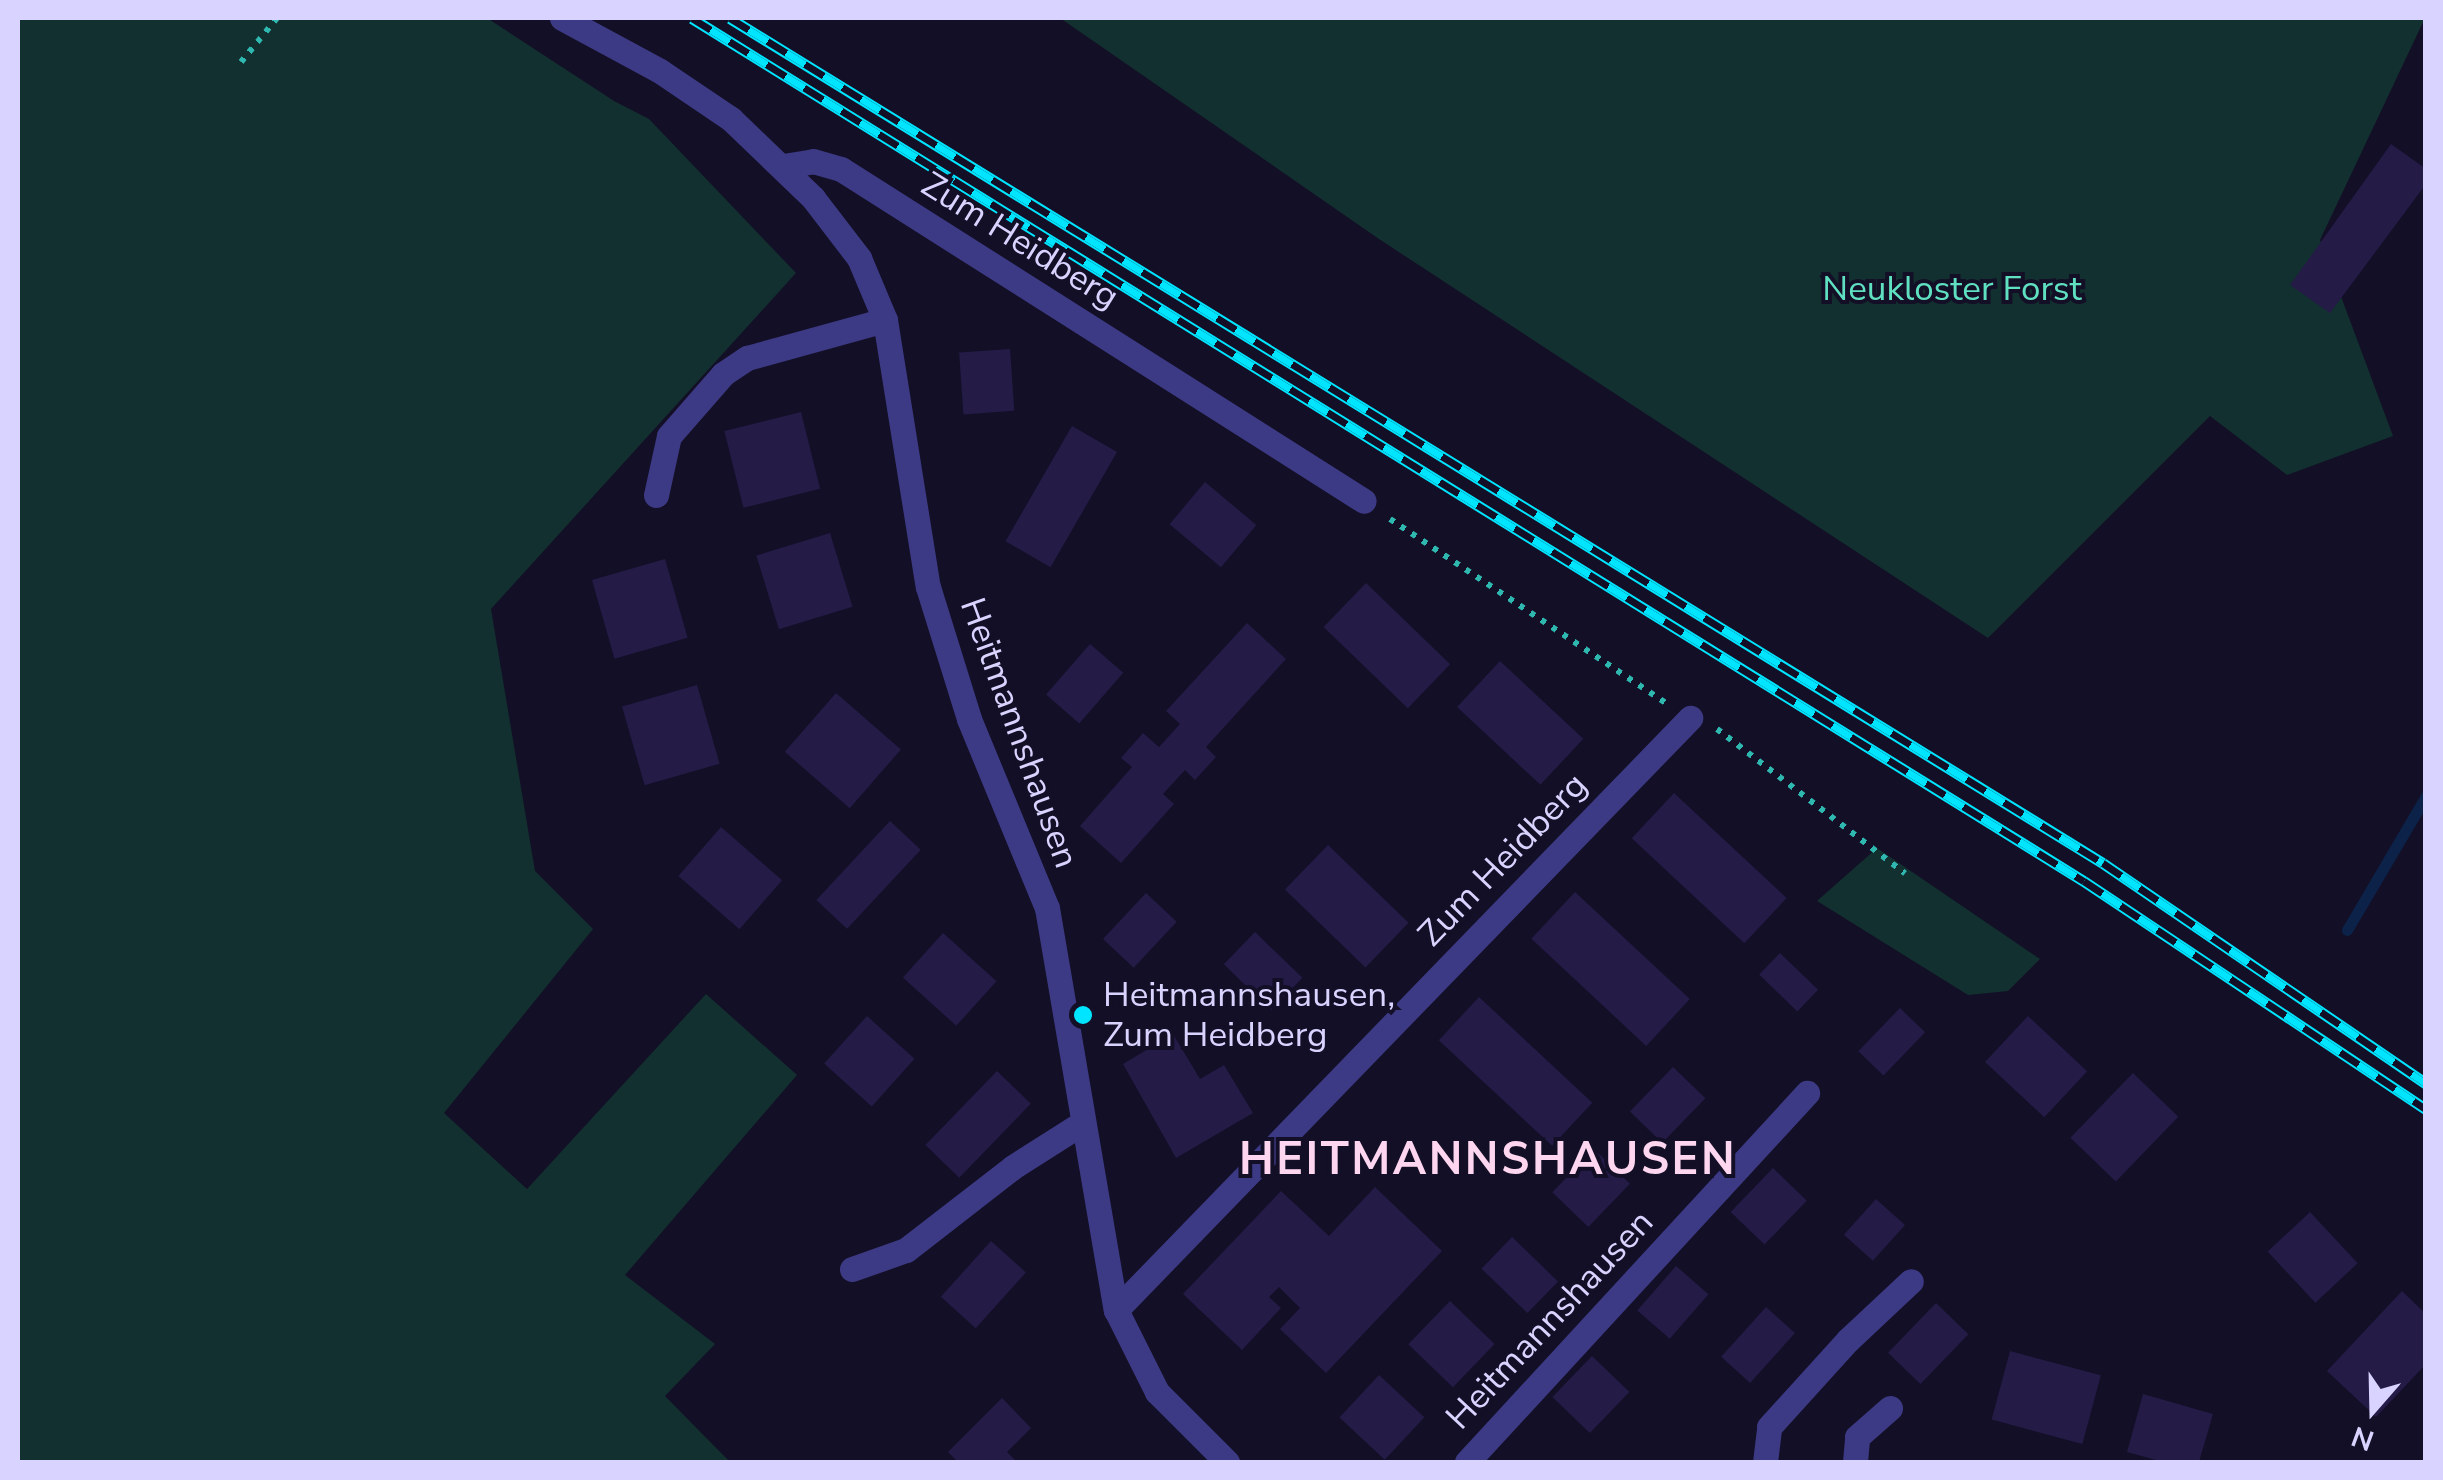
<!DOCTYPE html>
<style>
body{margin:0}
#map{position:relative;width:2443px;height:1480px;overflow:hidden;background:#130f26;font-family:"Nunito Sans",sans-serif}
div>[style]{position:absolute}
.green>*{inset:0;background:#12302f}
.stream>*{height:11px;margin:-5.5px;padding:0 5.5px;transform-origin:5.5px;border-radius:5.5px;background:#0c2248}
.building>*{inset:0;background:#241b47;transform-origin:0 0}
.path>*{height:6px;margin-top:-3px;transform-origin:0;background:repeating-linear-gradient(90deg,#2fb8b0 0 5px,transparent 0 13px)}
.minor>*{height:25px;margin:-12.5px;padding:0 12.5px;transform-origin:12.5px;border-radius:12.5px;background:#3d3a85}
.rail>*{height:11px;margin-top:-5.5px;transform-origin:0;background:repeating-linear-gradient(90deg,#130f26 0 22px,#00e5ff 0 44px);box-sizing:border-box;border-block:2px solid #00e5ff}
.dots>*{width:28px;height:28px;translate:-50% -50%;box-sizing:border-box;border:5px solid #130f26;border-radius:50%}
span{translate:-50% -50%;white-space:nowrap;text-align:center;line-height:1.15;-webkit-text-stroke:8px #130f26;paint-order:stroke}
.street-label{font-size:35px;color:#d9d4ff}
.park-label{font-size:35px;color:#5fe0c0}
.poi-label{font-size:35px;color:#d9d4ff}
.left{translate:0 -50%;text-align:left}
.district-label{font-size:45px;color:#ffd6f0;font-weight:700;letter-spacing:2.5px}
.frame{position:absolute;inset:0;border:20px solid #d9d4ff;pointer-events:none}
.north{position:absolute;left:2323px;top:1360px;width:100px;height:100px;-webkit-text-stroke:8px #130f26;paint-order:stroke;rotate:200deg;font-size:28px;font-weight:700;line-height:40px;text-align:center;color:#d9d4ff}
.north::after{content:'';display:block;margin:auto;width:35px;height:45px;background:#d9d4ff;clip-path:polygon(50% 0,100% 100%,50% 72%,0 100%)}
</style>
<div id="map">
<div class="green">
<div style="clip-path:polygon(18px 18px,487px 18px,614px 101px,649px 119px,796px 273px,491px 609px,535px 871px,593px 929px,444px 1113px,527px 1189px,706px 994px,797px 1075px,625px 1275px,715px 1344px,665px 1396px,730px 1462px,18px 1462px)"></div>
<div style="clip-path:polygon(1060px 18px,2425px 18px,2320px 240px,2393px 436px,2287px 475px,2210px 416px,1988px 638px,1379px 239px)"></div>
<div style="clip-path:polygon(1877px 848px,2040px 959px,2008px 991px,1968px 995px,1817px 901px)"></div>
</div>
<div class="stream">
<div style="left:2347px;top:930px;width:156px;rotate:-59.5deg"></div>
</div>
<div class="building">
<div style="clip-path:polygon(2391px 144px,2426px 169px,2426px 184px,2330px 313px,2290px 285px)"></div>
<div style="left:1010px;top:349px;width:62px;height:51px;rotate:86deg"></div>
<div style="left:801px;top:412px;width:79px;height:79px;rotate:76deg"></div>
<div style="left:1072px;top:426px;width:52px;height:133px;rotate:30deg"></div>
<div style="left:1205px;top:482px;width:67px;height:55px;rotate:40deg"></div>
<div style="left:830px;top:533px;width:77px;height:77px;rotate:73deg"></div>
<div style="left:665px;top:559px;width:82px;height:76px;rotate:74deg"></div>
<div style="left:1366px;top:583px;width:117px;height:61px;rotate:44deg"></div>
<div style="clip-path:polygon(1247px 623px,1286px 659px,1206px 747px,1216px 757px,1195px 780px,1185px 770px,1163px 794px,1174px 804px,1121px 863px,1080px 826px,1132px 767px,1121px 758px,1143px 733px,1159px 747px,1180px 724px,1166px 711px)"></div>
<div style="left:1090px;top:644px;width:44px;height:67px;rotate:41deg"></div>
<div style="left:1500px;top:661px;width:114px;height:63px;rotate:43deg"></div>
<div style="left:697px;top:685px;width:82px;height:78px;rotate:74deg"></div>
<div style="left:836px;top:693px;width:86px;height:78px;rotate:41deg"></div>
<div style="left:1674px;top:793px;width:154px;height:62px;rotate:43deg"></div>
<div style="left:890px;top:821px;width:42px;height:108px;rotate:43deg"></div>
<div style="left:721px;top:827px;width:81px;height:65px;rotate:41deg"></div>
<div style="left:1328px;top:845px;width:112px;height:62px;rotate:44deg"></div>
<div style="left:1575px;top:892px;width:157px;height:64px;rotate:43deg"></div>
<div style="left:1146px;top:893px;width:42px;height:63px;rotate:43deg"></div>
<div style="left:1255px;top:932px;width:66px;height:45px;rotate:44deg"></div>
<div style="left:943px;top:933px;width:72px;height:60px;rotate:42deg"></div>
<div style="left:1780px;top:953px;width:53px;height:30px;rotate:44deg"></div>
<div style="left:1479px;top:997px;width:155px;height:59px;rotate:43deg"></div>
<div style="left:1900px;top:1008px;width:35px;height:60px;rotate:44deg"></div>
<div style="left:867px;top:1016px;width:64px;height:64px;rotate:42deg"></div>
<div style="left:2028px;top:1016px;width:81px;height:63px;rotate:43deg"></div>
<div style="clip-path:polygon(1173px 1034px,1200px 1079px,1224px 1065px,1253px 1113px,1176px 1158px,1123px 1064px)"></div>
<div style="left:1673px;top:1067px;width:45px;height:62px;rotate:44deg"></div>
<div style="left:997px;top:1071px;width:47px;height:103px;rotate:44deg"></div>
<div style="left:2133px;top:1073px;width:63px;height:90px;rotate:44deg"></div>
<div style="left:1594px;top:1149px;width:50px;height:60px;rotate:44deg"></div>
<div style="left:1773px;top:1168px;width:47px;height:61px;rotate:44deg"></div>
<div style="clip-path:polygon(1375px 1187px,1442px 1251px,1326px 1373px,1280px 1329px,1300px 1308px,1279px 1287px,1269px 1297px,1281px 1308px,1242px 1350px,1183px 1294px,1281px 1191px,1329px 1236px)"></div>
<div style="left:1876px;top:1199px;width:39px;height:48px;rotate:42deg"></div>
<div style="left:2310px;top:1212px;width:70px;height:58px;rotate:47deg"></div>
<div style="left:1512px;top:1237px;width:64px;height:44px;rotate:44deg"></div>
<div style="left:991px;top:1241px;width:47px;height:75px;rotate:42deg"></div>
<div style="left:1676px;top:1266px;width:43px;height:59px;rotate:41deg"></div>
<div style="clip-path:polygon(2402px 1291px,2426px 1314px,2426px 1364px,2376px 1417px,2327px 1371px)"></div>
<div style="left:1450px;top:1301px;width:62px;height:60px;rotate:44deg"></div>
<div style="left:1936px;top:1303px;width:45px;height:69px;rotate:44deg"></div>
<div style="left:1766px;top:1307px;width:39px;height:67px;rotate:42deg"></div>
<div style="left:2010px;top:1351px;width:94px;height:71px;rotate:15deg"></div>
<div style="left:1592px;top:1356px;width:52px;height:57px;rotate:44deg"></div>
<div style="left:1379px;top:1375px;width:62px;height:58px;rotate:43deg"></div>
<div style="clip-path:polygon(2143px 1394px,2213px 1414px,2199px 1462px,2163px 1462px,2127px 1452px)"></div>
<div style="clip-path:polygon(1002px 1398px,1031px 1428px,1007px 1452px,1017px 1462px,958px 1462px,948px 1452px)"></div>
</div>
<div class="path">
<div style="left:241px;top:62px;width:57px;rotate:-50.7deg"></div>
<div style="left:1390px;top:519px;width:332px;rotate:33.7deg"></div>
<div style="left:1717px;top:729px;width:237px;rotate:37.5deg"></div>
</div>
<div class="minor">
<div style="left:562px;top:18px;width:111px;rotate:28.4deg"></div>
<div style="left:660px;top:71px;width:86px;rotate:34.1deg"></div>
<div style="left:731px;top:119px;width:114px;rotate:43.9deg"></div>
<div style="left:813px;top:198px;width:76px;rotate:52.5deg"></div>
<div style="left:859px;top:258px;width:67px;rotate:67.2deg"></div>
<div style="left:885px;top:320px;width:270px;rotate:80.9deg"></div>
<div style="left:928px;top:587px;width:138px;rotate:72.7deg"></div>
<div style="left:969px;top:719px;width:204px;rotate:67.6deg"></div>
<div style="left:1047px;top:908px;width:408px;rotate:80.3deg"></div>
<div style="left:1116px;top:1310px;width:92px;rotate:63.4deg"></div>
<div style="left:1157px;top:1392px;width:99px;rotate:45deg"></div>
<div style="left:783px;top:166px;width:30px;rotate:-9deg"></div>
<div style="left:813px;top:161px;width:29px;rotate:16deg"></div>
<div style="left:841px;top:169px;width:619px;rotate:32.41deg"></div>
<div style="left:656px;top:495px;width:60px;rotate:-77.6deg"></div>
<div style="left:669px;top:436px;width:82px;rotate:-48.9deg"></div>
<div style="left:723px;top:374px;width:29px;rotate:-34deg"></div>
<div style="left:747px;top:358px;width:143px;rotate:-15.4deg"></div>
<div style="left:852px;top:1269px;width:57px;rotate:-19.4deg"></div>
<div style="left:906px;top:1250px;width:135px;rotate:-37.8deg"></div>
<div style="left:1013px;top:1167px;width:82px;rotate:-32.5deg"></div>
<div style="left:1116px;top:1310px;width:825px;rotate:-45.88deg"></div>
<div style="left:1467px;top:1462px;width:502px;rotate:-47.34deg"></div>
<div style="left:1765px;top:1462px;width:35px;rotate:-83deg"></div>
<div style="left:1769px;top:1427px;width:118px;rotate:-47.8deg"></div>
<div style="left:1848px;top:1340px;width:86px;rotate:-43.1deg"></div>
<div style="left:1855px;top:1462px;width:25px;rotate:-85deg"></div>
<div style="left:1857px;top:1437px;width:44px;rotate:-41.3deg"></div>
</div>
<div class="rail">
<div style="left:692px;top:18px;width:1638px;rotate:31.8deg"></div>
<div style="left:2084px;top:881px;width:411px;rotate:33.7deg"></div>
<div style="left:730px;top:18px;width:1612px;rotate:31.61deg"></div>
<div style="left:2103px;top:863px;width:391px;rotate:34.3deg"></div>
</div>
<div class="dots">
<div style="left:1083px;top:1015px;background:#00e5ff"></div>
</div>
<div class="street-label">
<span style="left:1020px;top:241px;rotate:32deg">Zum Heidberg</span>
<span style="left:1019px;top:733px;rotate:70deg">Heitmannshausen</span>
<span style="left:1503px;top:860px;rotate:-46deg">Zum Heidberg</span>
<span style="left:1550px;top:1320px;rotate:-47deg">Heitmannshausen</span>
</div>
<div class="park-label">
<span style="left:1952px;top:289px">Neukloster Forst</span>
</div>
<div class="poi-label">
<span class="left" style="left:1103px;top:1015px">Heitmannshausen,<br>Zum Heidberg</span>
</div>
<div class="district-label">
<span style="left:1488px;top:1160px">HEITMANNSHAUSEN</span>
</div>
<div class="frame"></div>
<div class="north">N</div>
</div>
